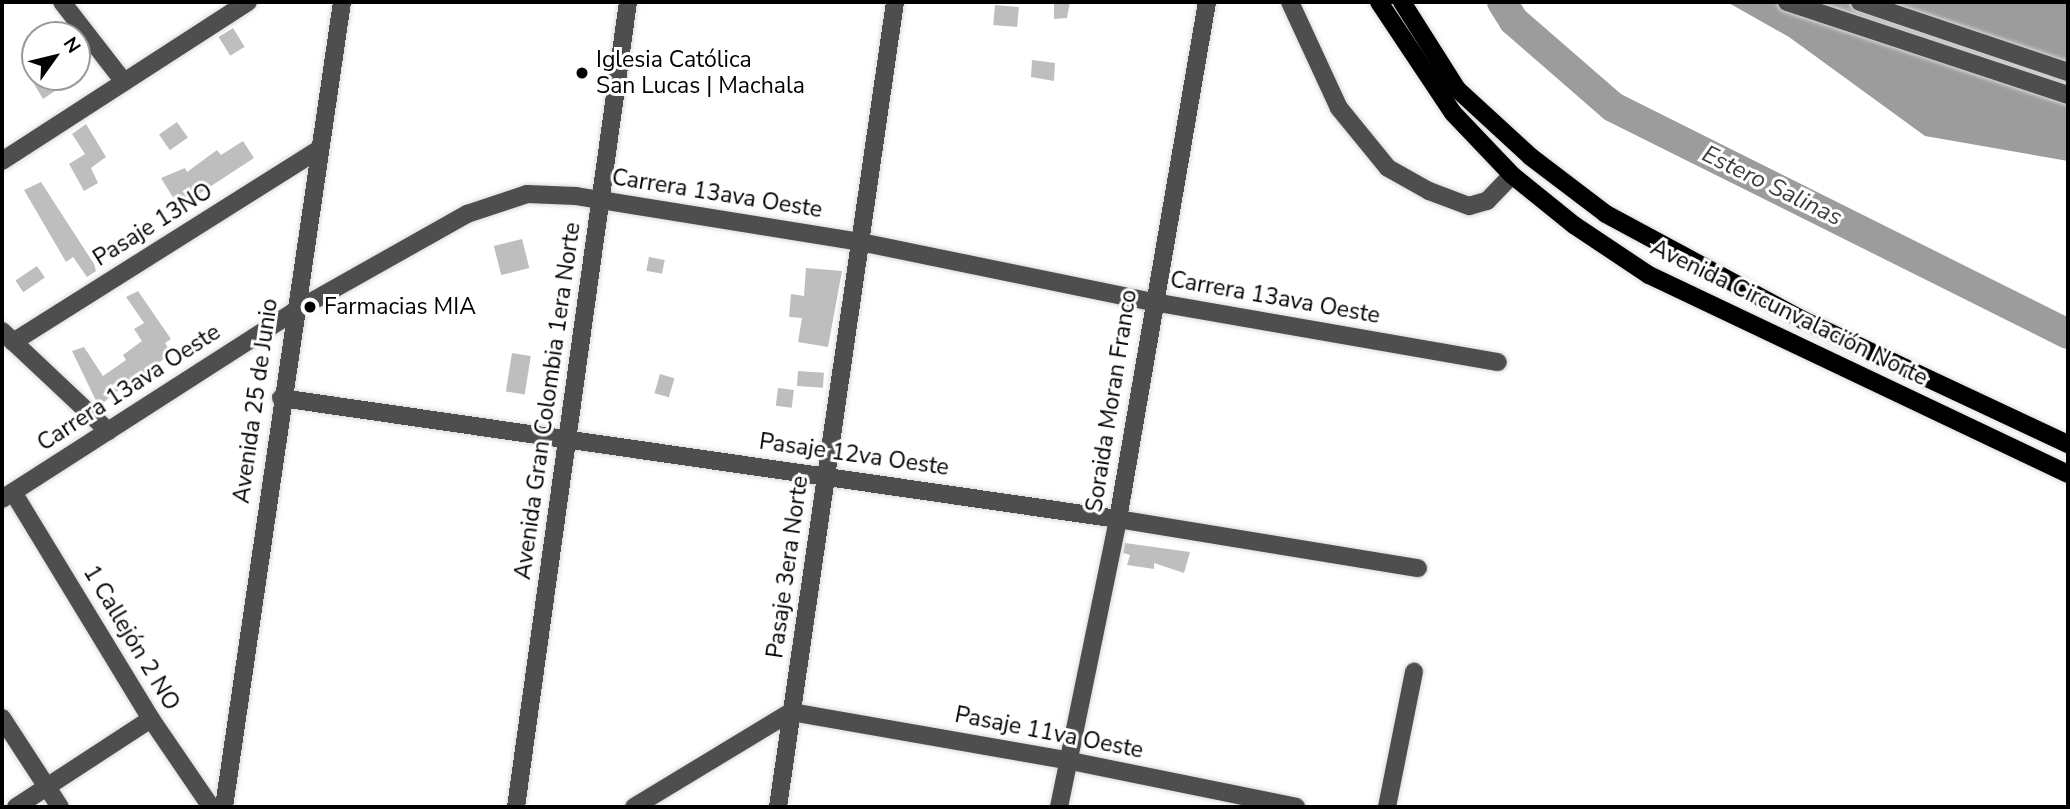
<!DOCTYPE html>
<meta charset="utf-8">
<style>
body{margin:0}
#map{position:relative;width:2070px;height:809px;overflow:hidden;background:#fff;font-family:"Nunito Sans",sans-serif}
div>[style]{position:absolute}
.water>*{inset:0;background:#9c9c9c}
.river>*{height:30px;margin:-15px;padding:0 15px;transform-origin:15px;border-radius:15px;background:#9c9c9c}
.building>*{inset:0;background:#bebebe;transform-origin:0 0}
.roads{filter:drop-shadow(0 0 2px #dbdbdb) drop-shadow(0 0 2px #dbdbdb)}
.minor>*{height:18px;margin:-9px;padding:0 9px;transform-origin:9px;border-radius:9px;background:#4e4e4e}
.major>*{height:18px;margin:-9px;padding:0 9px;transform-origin:9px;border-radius:9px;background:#000}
.dots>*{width:19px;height:19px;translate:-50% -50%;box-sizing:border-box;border:4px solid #fff;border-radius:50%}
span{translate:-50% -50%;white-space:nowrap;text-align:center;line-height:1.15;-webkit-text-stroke:6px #fff;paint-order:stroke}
.poi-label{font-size:23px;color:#000}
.left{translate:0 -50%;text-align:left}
.street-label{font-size:23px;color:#000}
.water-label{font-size:24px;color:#3d3d3d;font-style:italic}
.frame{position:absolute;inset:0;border:4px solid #000;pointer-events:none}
.north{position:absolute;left:21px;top:21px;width:70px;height:70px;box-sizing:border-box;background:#fff;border:2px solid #999;border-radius:50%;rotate:56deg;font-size:19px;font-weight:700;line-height:28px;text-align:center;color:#000}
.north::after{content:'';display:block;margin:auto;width:24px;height:32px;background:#000;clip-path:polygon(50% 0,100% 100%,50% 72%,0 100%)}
</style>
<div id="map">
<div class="water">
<div style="clip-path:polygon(1727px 2px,2068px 2px,2068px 161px,1925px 136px,1789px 37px)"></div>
</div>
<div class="river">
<div style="left:1502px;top:2px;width:22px;rotate:58deg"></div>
<div style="left:1514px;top:21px;width:131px;rotate:41deg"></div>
<div style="left:1613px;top:107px;width:508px;rotate:26.51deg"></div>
</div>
<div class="building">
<div style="clip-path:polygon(1054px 2px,1070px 2px,1067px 18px,1054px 19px)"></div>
<div style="left:995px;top:5px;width:24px;height:20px;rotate:5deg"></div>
<div style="left:233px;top:28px;width:22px;height:17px;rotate:58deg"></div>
<div style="clip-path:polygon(1032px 60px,1055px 63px,1054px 81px,1031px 77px)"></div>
<div style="clip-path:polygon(30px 77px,76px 77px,43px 99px)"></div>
<div style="left:177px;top:122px;width:19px;height:22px;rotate:55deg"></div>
<div style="clip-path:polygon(86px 124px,106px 157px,91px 168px,98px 183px,84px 191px,69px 164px,85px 154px,72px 134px)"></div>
<div style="clip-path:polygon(243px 141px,254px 158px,179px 207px,161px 178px,185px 168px,187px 172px,217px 150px,221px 155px)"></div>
<div style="clip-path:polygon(41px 182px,94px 264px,96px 271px,87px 277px,73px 257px,66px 262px,24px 190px)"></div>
<div style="left:522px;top:239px;width:30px;height:29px;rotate:76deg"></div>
<div style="left:649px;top:257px;width:16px;height:14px;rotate:11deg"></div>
<div style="left:37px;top:266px;width:14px;height:26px;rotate:56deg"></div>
<div style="clip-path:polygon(806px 268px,842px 271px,828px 347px,798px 342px,802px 318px,789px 317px,791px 294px,804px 296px)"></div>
<div style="clip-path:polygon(138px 291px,171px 339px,165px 343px,172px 354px,153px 366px,156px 371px,114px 393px,99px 407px,72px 351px,84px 347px,103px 376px,126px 360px,123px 355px,142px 341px,134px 329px,144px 323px,126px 297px)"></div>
<div style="left:512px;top:353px;width:19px;height:39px;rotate:9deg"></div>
<div style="left:798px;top:371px;width:26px;height:15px;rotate:4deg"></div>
<div style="left:660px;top:374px;width:15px;height:20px;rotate:16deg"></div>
<div style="left:778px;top:388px;width:16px;height:18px;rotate:7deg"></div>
<div style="clip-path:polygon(1125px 543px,1190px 552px,1184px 573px,1154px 563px,1154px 569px,1127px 565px,1130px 555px,1123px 553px)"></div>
</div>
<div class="roads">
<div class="minor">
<div style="left:62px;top:2px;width:101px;rotate:52.2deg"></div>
<div style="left:1290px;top:2px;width:117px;rotate:65.2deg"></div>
<div style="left:1339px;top:108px;width:77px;rotate:50.8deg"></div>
<div style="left:1388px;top:168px;width:47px;rotate:29.3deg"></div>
<div style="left:1429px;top:191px;width:43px;rotate:20.6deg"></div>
<div style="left:1469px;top:206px;width:19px;rotate:-16deg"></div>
<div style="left:1487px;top:201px;width:36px;rotate:-46deg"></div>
<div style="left:1787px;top:2px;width:296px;rotate:18.3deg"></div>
<div style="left:1860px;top:2px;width:219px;rotate:18.6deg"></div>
<div style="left:2px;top:161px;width:293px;rotate:-32.9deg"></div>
<div style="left:2px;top:331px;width:146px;rotate:43.3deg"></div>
<div style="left:13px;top:342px;width:362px;rotate:-32.2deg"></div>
<div style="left:281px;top:398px;width:846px;rotate:8.23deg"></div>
<div style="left:1118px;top:519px;width:304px;rotate:9.3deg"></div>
<div style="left:13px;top:492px;width:266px;rotate:58.7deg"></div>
<div style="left:151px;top:719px;width:107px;rotate:55.7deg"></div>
<div style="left:2px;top:499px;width:346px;rotate:-32.7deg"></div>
<div style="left:293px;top:312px;width:200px;rotate:-29.4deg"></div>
<div style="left:467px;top:214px;width:63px;rotate:-18.4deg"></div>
<div style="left:527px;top:194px;width:49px;rotate:2.3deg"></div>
<div style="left:576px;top:196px;width:288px;rotate:9.2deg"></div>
<div style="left:860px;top:242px;width:299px;rotate:11.6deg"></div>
<div style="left:1153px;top:302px;width:350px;rotate:9.9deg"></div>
<div style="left:2px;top:718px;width:106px;rotate:56.9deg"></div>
<div style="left:16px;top:807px;width:161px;rotate:-33.1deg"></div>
<div style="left:224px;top:807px;width:814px;rotate:-81.66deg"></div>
<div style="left:516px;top:807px;width:813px;rotate:-82.08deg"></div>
<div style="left:634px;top:807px;width:184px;rotate:-31.2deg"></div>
<div style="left:791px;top:712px;width:279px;rotate:9.9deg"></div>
<div style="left:1066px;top:760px;width:235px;rotate:11.5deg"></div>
<div style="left:778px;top:807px;width:813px;rotate:-81.73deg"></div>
<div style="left:1059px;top:807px;width:294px;rotate:-78.4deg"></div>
<div style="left:1118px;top:519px;width:525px;rotate:-80.23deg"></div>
<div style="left:1387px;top:807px;width:138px;rotate:-78.7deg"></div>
</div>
<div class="major">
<div style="left:1379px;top:2px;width:133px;rotate:56.3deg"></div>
<div style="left:1453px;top:113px;width:86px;rotate:46.4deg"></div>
<div style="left:1512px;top:175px;width:80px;rotate:38.9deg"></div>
<div style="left:1574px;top:225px;width:90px;rotate:33.7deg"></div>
<div style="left:1649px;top:275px;width:464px;rotate:25.4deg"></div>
<div style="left:1402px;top:2px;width:103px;rotate:57.7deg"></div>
<div style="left:1457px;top:89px;width:100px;rotate:42.6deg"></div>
<div style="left:1531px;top:157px;width:94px;rotate:37.2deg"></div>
<div style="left:1606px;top:214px;width:224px;rotate:28.3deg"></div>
<div style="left:1803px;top:320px;width:293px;rotate:25.1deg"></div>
</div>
</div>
<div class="dots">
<div style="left:582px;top:73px;background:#000"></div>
<div style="left:310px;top:307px;background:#000"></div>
</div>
<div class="poi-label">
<span class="left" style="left:596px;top:73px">Iglesia Católica<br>San Lucas | Machala</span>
<span class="left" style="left:324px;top:307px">Farmacias MIA</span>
</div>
<div class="street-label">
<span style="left:717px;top:194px;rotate:9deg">Carrera 13ava Oeste</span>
<span style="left:153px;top:225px;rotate:-32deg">Pasaje 13NO</span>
<span style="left:1275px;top:298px;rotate:10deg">Carrera 13ava Oeste</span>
<span style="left:1789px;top:313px;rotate:26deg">Avenida Circunvalación Norte</span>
<span style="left:129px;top:388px;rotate:-33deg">Carrera 13ava Oeste</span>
<span style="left:256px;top:401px;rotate:-82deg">Avenida 25 de Junio</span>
<span style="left:548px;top:401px;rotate:-82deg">Avenida Gran Colombia 1era Norte</span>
<span style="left:1112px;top:401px;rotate:-81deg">Soraida Moran Franco</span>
<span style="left:854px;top:455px;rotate:8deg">Pasaje 12va Oeste</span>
<span style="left:788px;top:567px;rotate:-82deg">Pasaje 3era Norte</span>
<span style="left:131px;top:638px;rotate:59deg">1 Callejón 2 NO</span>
<span style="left:1049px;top:733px;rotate:11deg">Pasaje 11va Oeste</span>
</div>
<div class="water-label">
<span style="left:1772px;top:186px;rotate:26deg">Estero Salinas</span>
</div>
<div class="frame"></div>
<div class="north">N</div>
</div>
